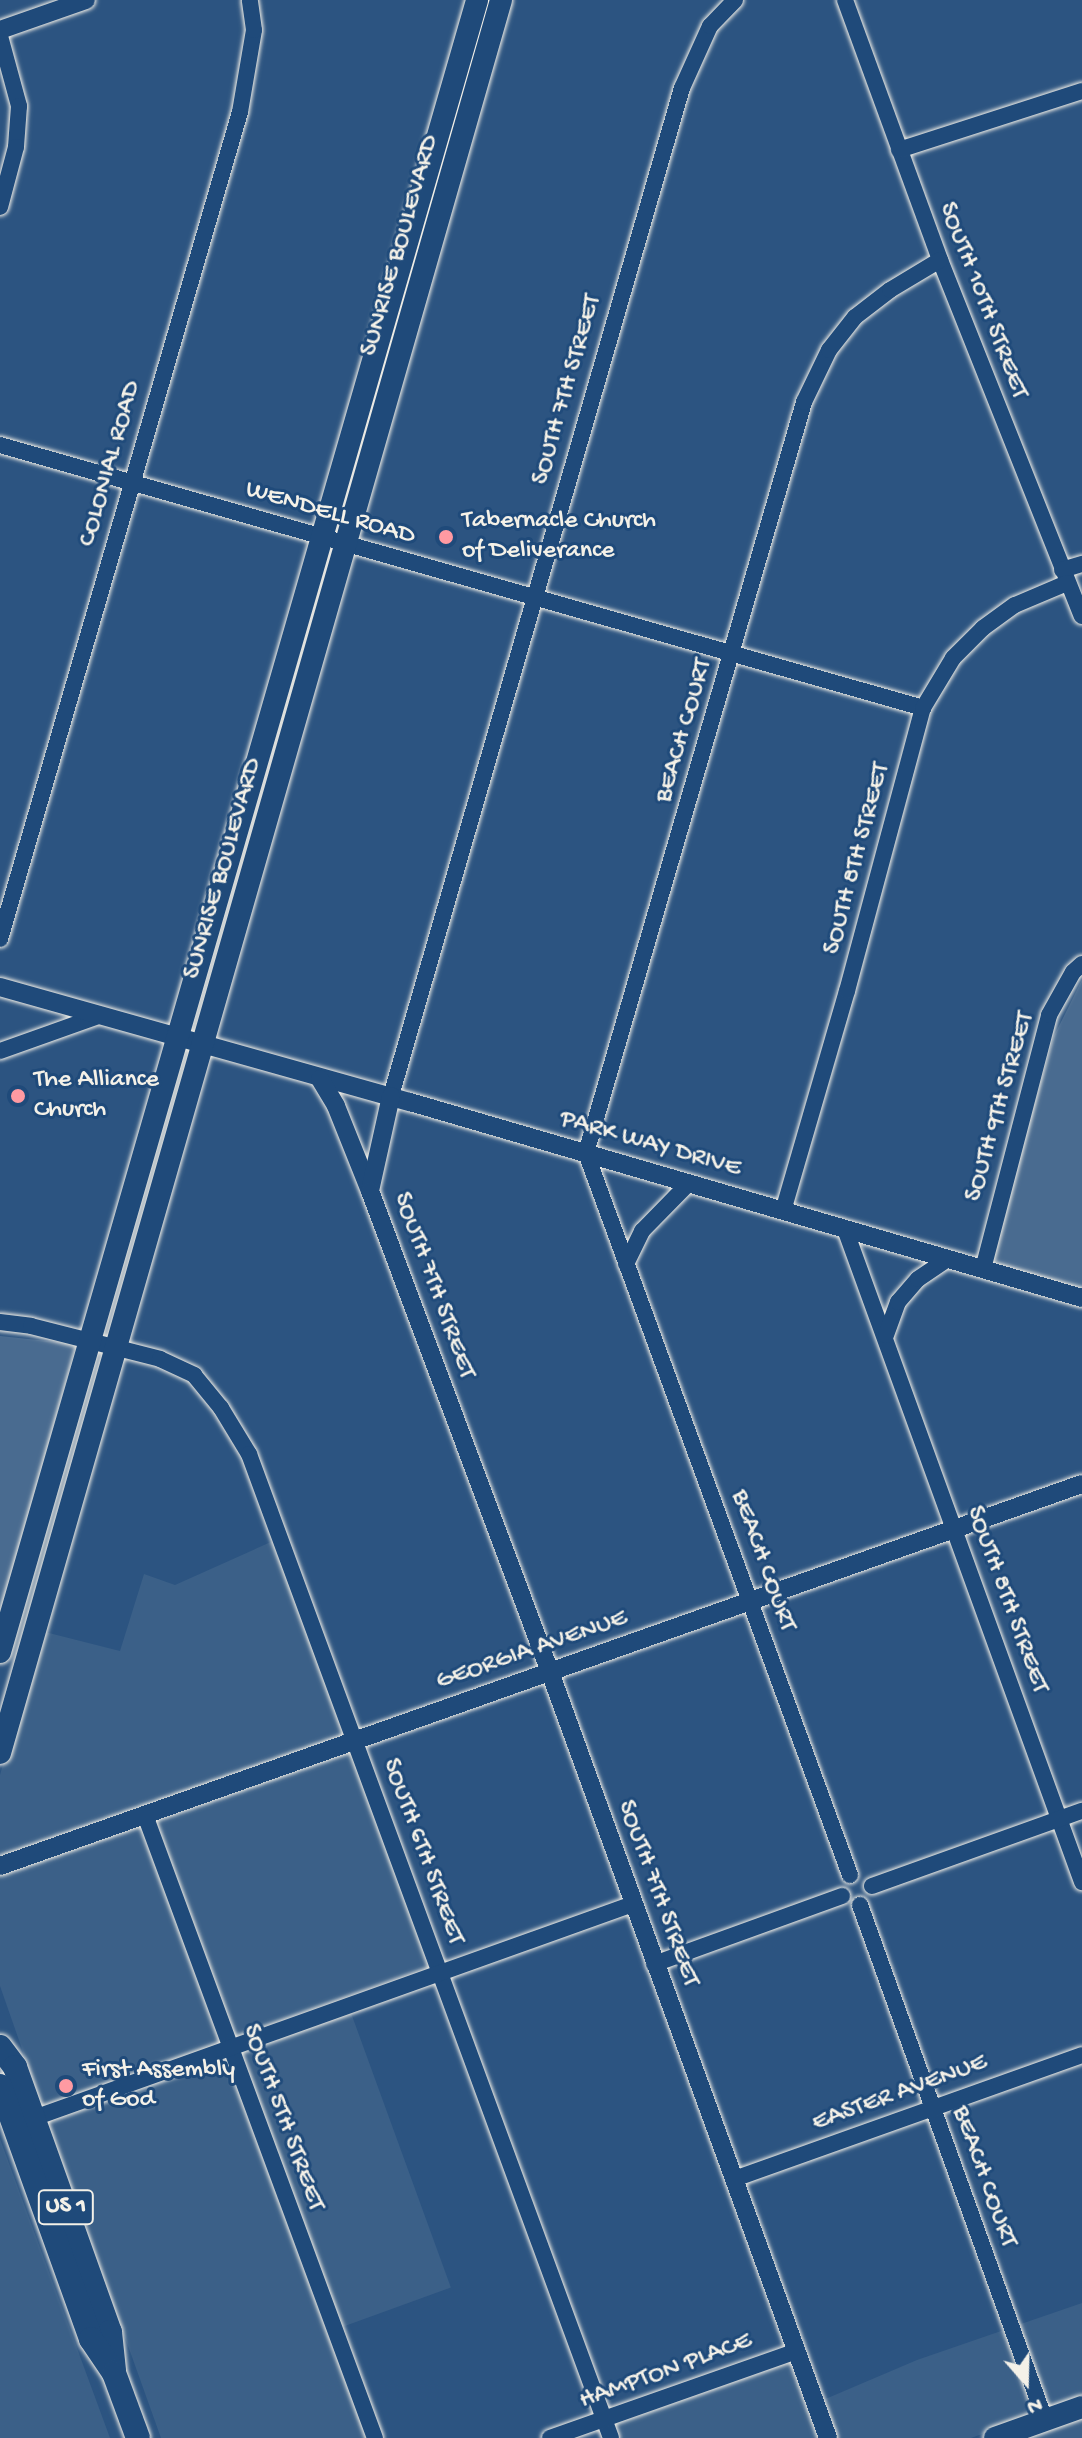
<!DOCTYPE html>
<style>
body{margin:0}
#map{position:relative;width:1082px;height:2438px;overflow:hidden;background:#2c5481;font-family:"Gochi Hand",sans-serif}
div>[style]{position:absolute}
.built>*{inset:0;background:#3b6088;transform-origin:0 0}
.green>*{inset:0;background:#496b90}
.roads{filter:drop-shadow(0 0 2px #f4f1e8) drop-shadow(0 0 2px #f4f1e8)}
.minor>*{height:16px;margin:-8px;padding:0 8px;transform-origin:8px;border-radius:8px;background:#1f4a7a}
.tertiary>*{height:18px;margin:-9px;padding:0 9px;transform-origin:9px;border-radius:9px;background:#1f4a7a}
.secondary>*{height:22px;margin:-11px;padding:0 11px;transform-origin:11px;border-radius:11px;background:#1f4a7a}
.primary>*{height:24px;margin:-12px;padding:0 12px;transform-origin:12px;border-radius:12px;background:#1f4a7a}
.dots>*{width:22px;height:22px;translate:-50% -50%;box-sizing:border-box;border:4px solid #1f4a7a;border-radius:50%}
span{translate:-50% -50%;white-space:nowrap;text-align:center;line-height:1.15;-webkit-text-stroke:6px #1f4a7a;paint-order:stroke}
.shield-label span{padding:2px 6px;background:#1f4a7a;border:2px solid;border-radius:6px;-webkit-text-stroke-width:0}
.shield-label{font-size:24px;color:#f4f1e8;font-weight:700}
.street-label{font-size:26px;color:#f4f1e8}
.poi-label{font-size:26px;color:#f4f1e8}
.left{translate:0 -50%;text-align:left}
.north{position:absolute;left:986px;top:2342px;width:80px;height:80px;-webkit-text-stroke:6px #1f4a7a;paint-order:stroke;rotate:160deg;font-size:22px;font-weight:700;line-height:32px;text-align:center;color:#f4f1e8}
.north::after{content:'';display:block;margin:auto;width:28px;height:36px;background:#f4f1e8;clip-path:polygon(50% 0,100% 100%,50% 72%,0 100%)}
</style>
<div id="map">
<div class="built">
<div style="clip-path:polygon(273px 1541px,345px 1735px,0 1857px,0 1775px,41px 1631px,120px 1651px,144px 1574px,175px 1585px)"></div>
<div style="left:351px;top:1751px;width:229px;height:207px;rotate:70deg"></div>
<div style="clip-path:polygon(142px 1824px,220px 2044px,42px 2106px,0 1986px,0 1875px)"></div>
<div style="left:351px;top:2013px;width:292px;height:118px;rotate:70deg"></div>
<div style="clip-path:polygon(226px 2059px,329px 2338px,367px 2438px,161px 2438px,48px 2122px)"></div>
<div style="clip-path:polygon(0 2139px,110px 2438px,0 2438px)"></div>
<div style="clip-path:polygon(1082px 2303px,1082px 2398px,1046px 2411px,1018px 2325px)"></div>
<div style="clip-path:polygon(1004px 2330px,1032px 2416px,971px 2438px,836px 2438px,823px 2400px,917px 2360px)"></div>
<div style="clip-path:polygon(793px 2361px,821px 2438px,619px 2438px,614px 2425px)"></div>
<div style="clip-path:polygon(1082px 2416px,1082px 2438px,1021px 2438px)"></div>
</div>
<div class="green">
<div style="clip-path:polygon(1082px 980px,1082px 1290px,1000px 1265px,992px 1256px,1054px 1036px)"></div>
<div style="clip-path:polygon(0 1336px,76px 1344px,0 1620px)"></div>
</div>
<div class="roads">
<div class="minor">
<div style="left:845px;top:0;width:277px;rotate:69.9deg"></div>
<div style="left:940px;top:260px;width:383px;rotate:68.3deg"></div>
<div style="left:0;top:36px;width:73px;rotate:74.8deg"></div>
<div style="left:19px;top:106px;width:41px;rotate:94.2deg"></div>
<div style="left:16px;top:147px;width:62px;rotate:104.9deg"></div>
<div style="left:899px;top:150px;width:192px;rotate:-17.9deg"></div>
<div style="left:0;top:445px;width:960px;rotate:15.9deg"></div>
<div style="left:1062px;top:570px;width:21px;rotate:-17deg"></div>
<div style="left:0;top:939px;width:861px;rotate:-73.82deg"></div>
<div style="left:240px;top:112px;width:83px;rotate:-80.3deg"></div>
<div style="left:254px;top:30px;width:30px;rotate:-98deg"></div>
<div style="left:0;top:1051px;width:107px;rotate:-19.6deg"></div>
<div style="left:391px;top:1096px;width:1049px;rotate:-73.9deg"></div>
<div style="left:682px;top:88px;width:68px;rotate:-65.7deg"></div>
<div style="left:710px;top:26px;width:36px;rotate:-46deg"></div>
<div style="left:783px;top:1211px;width:229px;rotate:-73.8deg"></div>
<div style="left:847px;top:991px;width:293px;rotate:-75deg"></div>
<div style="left:923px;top:708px;width:58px;rotate:-59deg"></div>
<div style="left:953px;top:658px;width:42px;rotate:-45deg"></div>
<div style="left:983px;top:628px;width:39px;rotate:-36deg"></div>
<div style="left:1015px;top:605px;width:56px;rotate:-22.9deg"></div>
<div style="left:845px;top:1229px;width:695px;rotate:70.05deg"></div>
<div style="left:626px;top:1264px;width:37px;rotate:-64deg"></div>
<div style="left:642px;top:1231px;width:67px;rotate:-45.6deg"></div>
<div style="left:983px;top:1269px;width:262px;rotate:-75.4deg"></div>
<div style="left:1049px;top:1015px;width:49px;rotate:-60.8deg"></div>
<div style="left:1073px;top:972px;width:12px;rotate:-42deg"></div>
<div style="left:0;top:1322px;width:31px;rotate:7deg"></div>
<div style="left:31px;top:1326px;width:133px;rotate:14.3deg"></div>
<div style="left:160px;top:1359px;width:38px;rotate:25deg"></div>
<div style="left:194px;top:1375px;width:43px;rotate:50.7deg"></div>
<div style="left:221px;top:1408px;width:54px;rotate:58.7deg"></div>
<div style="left:249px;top:1454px;width:1048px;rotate:69.8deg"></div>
<div style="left:886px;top:1335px;width:35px;rotate:-70deg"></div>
<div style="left:898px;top:1302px;width:30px;rotate:-49deg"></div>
<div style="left:918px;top:1279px;width:36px;rotate:-34deg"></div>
<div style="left:145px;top:1815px;width:664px;rotate:69.74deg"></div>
<div style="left:850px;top:1875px;width:769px;rotate:-110.08deg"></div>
<div style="left:586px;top:1153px;width:782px;rotate:-73.81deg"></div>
<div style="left:804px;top:402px;width:58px;rotate:-64.3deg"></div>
<div style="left:829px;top:350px;width:42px;rotate:-51.8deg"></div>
<div style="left:855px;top:317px;width:44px;rotate:-37.6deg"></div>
<div style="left:890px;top:290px;width:58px;rotate:-31deg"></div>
<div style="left:872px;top:1886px;width:223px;rotate:-19.7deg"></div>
<div style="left:860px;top:1905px;width:547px;rotate:70.24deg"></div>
<div style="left:654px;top:1964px;width:200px;rotate:-19.9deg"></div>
<div style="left:34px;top:2118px;width:636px;rotate:-19.66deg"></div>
<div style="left:734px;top:2179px;width:369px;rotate:-19.6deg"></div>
<div style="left:550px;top:2438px;width:262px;rotate:-19.4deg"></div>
</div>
<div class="tertiary">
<div style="left:0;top:30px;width:91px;rotate:-19.2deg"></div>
<div style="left:0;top:987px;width:426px;rotate:15.7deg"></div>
<div style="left:410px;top:1102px;width:700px;rotate:16.26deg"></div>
<div style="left:320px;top:1079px;width:31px;rotate:59deg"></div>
<div style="left:336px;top:1106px;width:92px;rotate:68.2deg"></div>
<div style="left:391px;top:1096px;width:97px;rotate:102.5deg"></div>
<div style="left:370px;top:1191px;width:514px;rotate:69.48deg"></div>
<div style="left:550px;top:1672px;width:815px;rotate:70.05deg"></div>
<div style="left:0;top:1866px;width:1147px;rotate:-19.45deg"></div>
</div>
<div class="secondary">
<div style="left:0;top:1652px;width:1719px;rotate:-73.89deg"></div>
<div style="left:0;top:1753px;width:1823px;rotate:-74.05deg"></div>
<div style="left:995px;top:2438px;width:92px;rotate:-19.6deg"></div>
</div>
<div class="primary">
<div style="left:0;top:2047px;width:25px;rotate:53deg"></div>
<div style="left:15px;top:2067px;width:282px;rotate:70.3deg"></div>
<div style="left:110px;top:2332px;width:38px;rotate:84deg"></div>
<div style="left:0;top:2086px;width:269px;rotate:70.2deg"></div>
<div style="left:91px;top:2339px;width:41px;rotate:55.9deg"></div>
<div style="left:114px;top:2373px;width:69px;rotate:69.7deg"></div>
</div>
</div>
<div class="dots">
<div style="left:446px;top:537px;background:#ff9aa2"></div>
<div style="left:18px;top:1096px;background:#ff9aa2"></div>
<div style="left:66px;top:2086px;background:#ff9aa2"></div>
</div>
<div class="shield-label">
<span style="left:66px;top:2207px">US 1</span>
</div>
<div class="street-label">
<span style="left:401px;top:246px;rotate:-74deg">SUNRISE BOULEVARD</span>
<span style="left:982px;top:301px;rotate:69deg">SOUTH 10TH STREET</span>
<span style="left:568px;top:390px;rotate:-74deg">SOUTH 7TH STREET</span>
<span style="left:111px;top:464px;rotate:-74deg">COLONIAL ROAD</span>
<span style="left:330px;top:514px;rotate:16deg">WENDELL ROAD</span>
<span style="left:685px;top:731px;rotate:-74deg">BEACH COURT</span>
<span style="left:858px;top:859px;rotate:-75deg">SOUTH 8TH STREET</span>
<span style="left:224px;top:869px;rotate:-74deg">SUNRISE BOULEVARD</span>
<span style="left:1001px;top:1107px;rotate:-74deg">SOUTH 9TH STREET</span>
<span style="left:650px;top:1145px;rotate:16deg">PARK WAY DRIVE</span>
<span style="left:433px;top:1286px;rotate:70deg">SOUTH 7TH STREET</span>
<span style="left:762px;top:1561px;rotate:70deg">BEACH COURT</span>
<span style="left:1006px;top:1600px;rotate:70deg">SOUTH 8TH STREET</span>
<span style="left:532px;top:1651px;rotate:-19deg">GEORGIA AVENUE</span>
<span style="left:422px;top:1852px;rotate:70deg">SOUTH 6TH STREET</span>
<span style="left:657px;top:1894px;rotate:70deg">SOUTH 7TH STREET</span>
<span style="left:900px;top:2094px;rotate:-20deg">EASTER AVENUE</span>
<span style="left:282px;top:2118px;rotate:70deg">SOUTH 5TH STREET</span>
<span style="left:983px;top:2177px;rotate:70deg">BEACH COURT</span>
<span style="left:666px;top:2372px;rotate:-20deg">HAMPTON PLACE</span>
</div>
<div class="poi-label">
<span class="left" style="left:462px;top:537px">Tabernacle Church<br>of Deliverance</span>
<span class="left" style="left:34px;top:1096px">The Alliance<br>Church</span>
<span class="left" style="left:82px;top:2086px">First Assembly<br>of God</span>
</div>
<div class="north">N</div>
</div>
